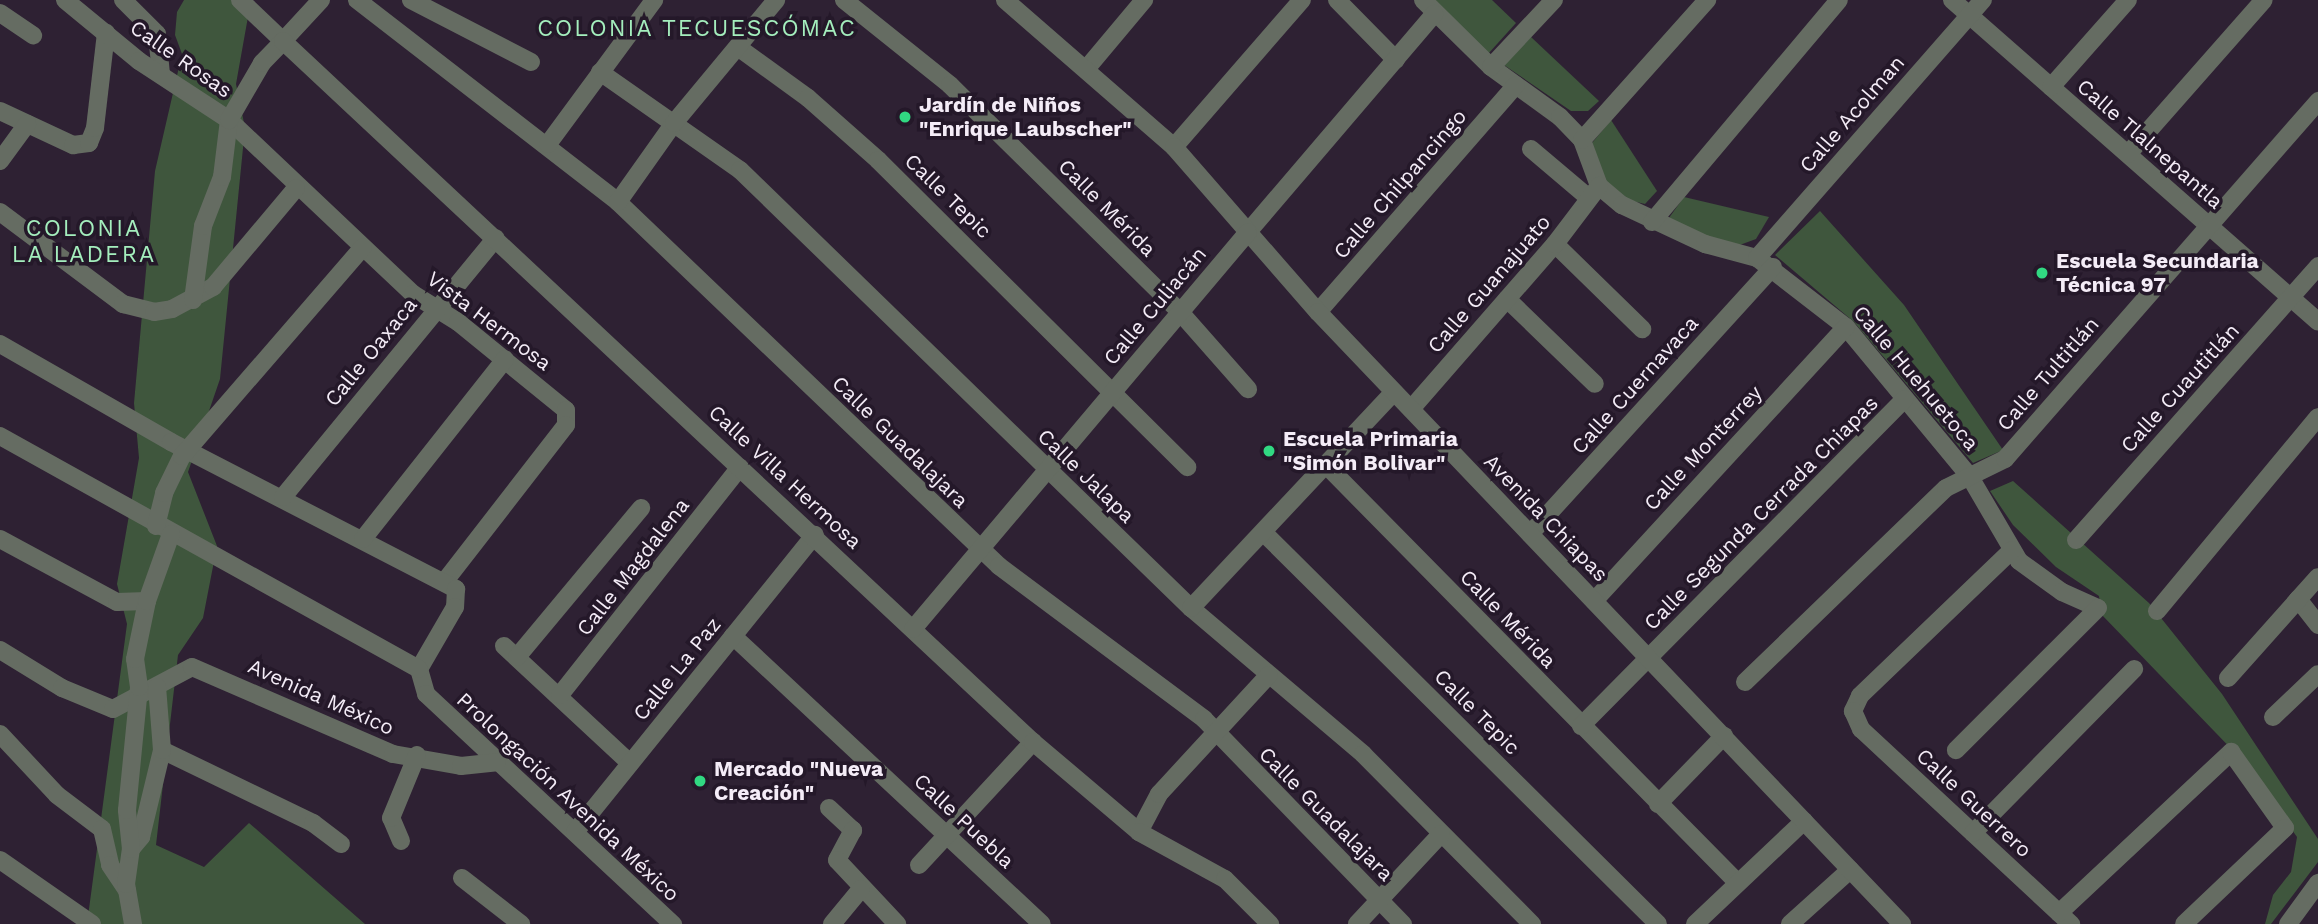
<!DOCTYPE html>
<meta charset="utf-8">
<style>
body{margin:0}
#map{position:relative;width:2318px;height:924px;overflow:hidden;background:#2e2133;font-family:"Work Sans",sans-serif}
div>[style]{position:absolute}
.green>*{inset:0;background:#3f563d}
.minor>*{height:18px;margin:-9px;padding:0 9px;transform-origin:9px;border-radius:9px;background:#656c62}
.tertiary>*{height:18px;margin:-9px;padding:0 9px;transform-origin:9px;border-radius:9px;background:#656c62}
.dots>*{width:19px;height:19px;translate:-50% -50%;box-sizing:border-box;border:4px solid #241829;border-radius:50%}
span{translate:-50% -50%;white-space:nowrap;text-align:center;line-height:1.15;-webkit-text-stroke:7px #241829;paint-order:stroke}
.street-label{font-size:21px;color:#f4ecf7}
.poi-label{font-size:21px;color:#f4ecf7;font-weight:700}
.left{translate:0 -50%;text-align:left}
.neighbourhood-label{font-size:23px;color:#a4eebd;letter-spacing:2px}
</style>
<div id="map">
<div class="green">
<div style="clip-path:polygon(184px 0,251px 0,236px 84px,245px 128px,220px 379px,188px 472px,217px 546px,203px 618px,178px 655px,156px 845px,204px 867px,249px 823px,365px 924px,87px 924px,127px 624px,117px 584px,139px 458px,134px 403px,155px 171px,182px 54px,175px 35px,177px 12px)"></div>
<div style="clip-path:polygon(1432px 0,1492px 0,1516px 23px,1488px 54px)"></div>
<div style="clip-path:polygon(1531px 37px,1599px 101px,1588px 111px,1571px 111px,1504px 65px)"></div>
<div style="clip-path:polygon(1611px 120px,1657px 191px,1645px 204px,1628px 200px,1601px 180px,1592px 143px)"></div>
<div style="clip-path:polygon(1684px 197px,1769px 217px,1756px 239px,1737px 246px,1666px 222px)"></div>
<div style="clip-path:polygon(1820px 211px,1904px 305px,2003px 450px,1973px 463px,1854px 322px,1775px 255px)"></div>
<div style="clip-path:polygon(2013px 481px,2149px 603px,2222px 694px,2318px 839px,2318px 862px,2271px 924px,2265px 924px,2273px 895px,2291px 872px,2297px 837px,2243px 761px,2101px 614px,2099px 596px,2056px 567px,2013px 525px,1990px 491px)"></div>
</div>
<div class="minor">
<div style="left:123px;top:0;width:48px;rotate:45deg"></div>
<div style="left:157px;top:34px;width:40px;rotate:84.3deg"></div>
<div style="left:240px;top:0;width:59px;rotate:43.6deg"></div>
<div style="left:283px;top:41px;width:56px;rotate:-47.2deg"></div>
<div style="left:357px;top:0;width:330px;rotate:37.7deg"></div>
<div style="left:618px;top:202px;width:527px;rotate:43.69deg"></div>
<div style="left:999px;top:566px;width:256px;rotate:36.7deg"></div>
<div style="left:1204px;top:719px;width:286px;rotate:45.9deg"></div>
<div style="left:411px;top:0;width:135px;rotate:27.3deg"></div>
<div style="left:844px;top:0;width:136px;rotate:38.7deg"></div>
<div style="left:950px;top:85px;width:323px;rotate:44.6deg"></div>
<div style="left:1180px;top:312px;width:103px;rotate:48.6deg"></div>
<div style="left:1337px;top:0;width:84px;rotate:45.5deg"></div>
<div style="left:1423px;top:0;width:95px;rotate:44.6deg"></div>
<div style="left:1491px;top:67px;width:85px;rotate:35.9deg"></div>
<div style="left:1560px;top:117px;width:32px;rotate:46deg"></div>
<div style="left:1582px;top:140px;width:49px;rotate:69.7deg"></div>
<div style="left:1599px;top:186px;width:30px;rotate:40deg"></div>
<div style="left:1622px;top:205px;width:92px;rotate:25.2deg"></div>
<div style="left:1705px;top:244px;width:54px;rotate:15.1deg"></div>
<div style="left:1757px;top:258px;width:113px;rotate:37.8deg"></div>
<div style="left:1846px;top:327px;width:195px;rotate:50.4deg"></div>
<div style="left:1970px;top:477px;width:97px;rotate:59.7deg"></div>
<div style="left:2019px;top:561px;width:53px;rotate:35.8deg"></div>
<div style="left:2062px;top:592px;width:39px;rotate:24deg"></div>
<div style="left:2098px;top:608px;width:201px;rotate:135deg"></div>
<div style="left:1952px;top:0;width:487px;rotate:41.3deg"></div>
<div style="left:0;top:13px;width:40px;rotate:34deg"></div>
<div style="left:739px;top:48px;width:85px;rotate:35.9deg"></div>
<div style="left:808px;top:98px;width:94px;rotate:41.5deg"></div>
<div style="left:878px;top:160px;width:436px;rotate:44.8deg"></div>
<div style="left:1491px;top:67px;width:92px;rotate:-46.8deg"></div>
<div style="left:1087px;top:68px;width:89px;rotate:-50deg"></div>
<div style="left:600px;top:72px;width:171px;rotate:35deg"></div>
<div style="left:740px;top:170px;width:629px;rotate:44.16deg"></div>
<div style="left:1191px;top:608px;width:226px;rotate:40.3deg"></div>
<div style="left:1363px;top:754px;width:240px;rotate:45.2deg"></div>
<div style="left:2051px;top:87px;width:116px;rotate:-48.5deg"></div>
<div style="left:0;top:111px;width:81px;rotate:25deg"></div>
<div style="left:73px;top:145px;width:16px;rotate:-7deg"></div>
<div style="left:89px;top:143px;width:16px;rotate:-68deg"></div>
<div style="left:95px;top:128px;width:96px;rotate:-83.4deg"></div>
<div style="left:229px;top:120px;width:253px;rotate:43.4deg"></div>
<div style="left:413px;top:294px;width:53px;rotate:31.9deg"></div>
<div style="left:458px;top:322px;width:139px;rotate:39.2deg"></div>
<div style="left:566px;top:410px;width:15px;rotate:90deg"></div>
<div style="left:566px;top:425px;width:199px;rotate:127.8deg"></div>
<div style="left:1582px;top:140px;width:188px;rotate:-48.2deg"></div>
<div style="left:548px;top:144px;width:179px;rotate:-53.6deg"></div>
<div style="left:1174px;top:147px;width:195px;rotate:-49deg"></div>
<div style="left:1531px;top:149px;width:76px;rotate:40.2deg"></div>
<div style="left:2128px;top:154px;width:205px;rotate:-48.6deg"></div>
<div style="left:0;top:161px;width:46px;rotate:-53.9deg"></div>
<div style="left:618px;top:202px;width:97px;rotate:-54.7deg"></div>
<div style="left:674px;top:123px;width:160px;rotate:-50.3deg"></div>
<div style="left:0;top:212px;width:154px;rotate:36.8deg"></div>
<div style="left:123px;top:304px;width:32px;rotate:14deg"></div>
<div style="left:154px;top:312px;width:18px;rotate:-9deg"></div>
<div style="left:172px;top:309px;width:47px;rotate:-28.2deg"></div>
<div style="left:213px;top:287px;width:129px;rotate:-50deg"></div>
<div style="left:1652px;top:222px;width:290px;rotate:-49.9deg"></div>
<div style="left:1248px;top:232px;width:287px;rotate:-49.5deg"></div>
<div style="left:1555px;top:244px;width:122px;rotate:44.3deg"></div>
<div style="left:1757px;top:258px;width:343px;rotate:-48.8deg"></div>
<div style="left:1507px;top:299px;width:122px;rotate:44deg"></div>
<div style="left:193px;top:300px;width:75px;rotate:-82.3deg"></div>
<div style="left:203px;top:226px;width:53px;rotate:-68.8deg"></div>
<div style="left:222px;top:177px;width:57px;rotate:-83deg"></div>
<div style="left:1318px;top:312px;width:301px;rotate:-48.9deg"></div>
<div style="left:0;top:344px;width:197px;rotate:29.8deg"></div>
<div style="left:171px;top:442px;width:321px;rotate:27.3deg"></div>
<div style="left:456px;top:589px;width:18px;rotate:93deg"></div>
<div style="left:455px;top:607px;width:72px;rotate:120.1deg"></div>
<div style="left:419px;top:669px;width:26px;rotate:74deg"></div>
<div style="left:426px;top:694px;width:338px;rotate:43deg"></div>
<div style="left:1411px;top:409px;width:219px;rotate:-48.9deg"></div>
<div style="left:1555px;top:244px;width:73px;rotate:-52.8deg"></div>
<div style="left:0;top:436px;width:479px;rotate:29.1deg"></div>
<div style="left:1327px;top:466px;width:585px;rotate:45.42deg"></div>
<div style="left:283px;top:497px;width:335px;rotate:-50.6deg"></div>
<div style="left:156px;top:526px;width:34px;rotate:-76deg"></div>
<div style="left:164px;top:493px;width:41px;rotate:-64.1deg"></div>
<div style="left:182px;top:456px;width:276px;rotate:-49.1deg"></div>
<div style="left:1264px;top:533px;width:555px;rotate:44.78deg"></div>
<div style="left:1530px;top:534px;width:361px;rotate:-47.7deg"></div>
<div style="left:0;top:539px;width:133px;rotate:28.3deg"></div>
<div style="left:117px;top:602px;width:30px;rotate:-2deg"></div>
<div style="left:363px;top:539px;width:229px;rotate:-51.7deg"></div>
<div style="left:2076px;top:540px;width:366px;rotate:-48.5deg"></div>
<div style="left:2012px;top:550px;width:211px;rotate:136.2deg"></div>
<div style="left:1860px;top:696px;width:17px;rotate:115deg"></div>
<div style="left:1853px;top:711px;width:20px;rotate:66deg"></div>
<div style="left:1861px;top:729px;width:287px;rotate:42.9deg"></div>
<div style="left:2298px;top:599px;width:33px;rotate:52deg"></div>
<div style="left:1594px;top:601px;width:372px;rotate:-47.4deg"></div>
<div style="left:1191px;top:608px;width:296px;rotate:-46.8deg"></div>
<div style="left:2157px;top:611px;width:252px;rotate:-50.3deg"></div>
<div style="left:733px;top:636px;width:422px;rotate:43deg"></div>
<div style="left:504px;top:646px;width:172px;rotate:42.9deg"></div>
<div style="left:0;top:650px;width:73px;rotate:31.5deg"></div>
<div style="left:62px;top:688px;width:55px;rotate:22.4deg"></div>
<div style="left:113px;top:709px;width:89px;rotate:-28deg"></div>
<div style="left:192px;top:667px;width:219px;rotate:23.4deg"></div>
<div style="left:393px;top:754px;width:69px;rotate:10deg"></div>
<div style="left:461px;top:766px;width:36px;rotate:-6deg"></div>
<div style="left:517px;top:657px;width:194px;rotate:-50.2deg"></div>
<div style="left:2228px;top:678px;width:135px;rotate:-48.3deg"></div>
<div style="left:1745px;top:682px;width:279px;rotate:-44deg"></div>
<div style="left:1946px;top:488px;width:66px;rotate:-26.2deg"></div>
<div style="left:2005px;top:459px;width:476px;rotate:-48.8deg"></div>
<div style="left:560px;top:695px;width:290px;rotate:-51.7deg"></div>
<div style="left:2273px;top:717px;width:62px;rotate:-43.7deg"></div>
<div style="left:1581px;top:726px;width:460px;rotate:-45.3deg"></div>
<div style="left:0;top:734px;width:83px;rotate:46.9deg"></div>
<div style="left:57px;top:795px;width:56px;rotate:37.1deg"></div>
<div style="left:102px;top:829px;width:37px;rotate:77deg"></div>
<div style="left:110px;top:865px;width:30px;rotate:56deg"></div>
<div style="left:162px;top:750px;width:168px;rotate:25.8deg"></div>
<div style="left:313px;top:823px;width:35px;rotate:37deg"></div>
<div style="left:1658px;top:804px;width:95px;rotate:-45.9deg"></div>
<div style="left:829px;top:808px;width:33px;rotate:43deg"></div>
<div style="left:853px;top:830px;width:34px;rotate:118deg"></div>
<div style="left:837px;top:860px;width:88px;rotate:46.8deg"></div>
<div style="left:575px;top:832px;width:382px;rotate:-51.1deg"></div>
<div style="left:1139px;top:832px;width:43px;rotate:-62.2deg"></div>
<div style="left:1159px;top:794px;width:162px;rotate:-47.3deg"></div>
<div style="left:1973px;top:833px;width:230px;rotate:-45.5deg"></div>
<div style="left:401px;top:841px;width:25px;rotate:-113deg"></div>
<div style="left:391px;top:818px;width:68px;rotate:-67.6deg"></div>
<div style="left:131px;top:849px;width:16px;rotate:-50deg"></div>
<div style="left:141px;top:837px;width:89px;rotate:-76.4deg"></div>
<div style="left:162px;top:750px;width:63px;rotate:-94.5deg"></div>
<div style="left:0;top:860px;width:112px;rotate:34.8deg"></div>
<div style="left:919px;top:865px;width:168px;rotate:-47.2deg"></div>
<div style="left:462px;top:878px;width:75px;rotate:37.9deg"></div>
<div style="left:2059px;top:913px;width:236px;rotate:-43.1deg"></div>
<div style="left:2231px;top:752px;width:93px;rotate:54.6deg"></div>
<div style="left:2285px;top:828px;width:139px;rotate:136.5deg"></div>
<div style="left:133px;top:924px;width:41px;rotate:-99.9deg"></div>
<div style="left:126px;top:884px;width:35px;rotate:-82deg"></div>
<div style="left:131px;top:849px;width:39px;rotate:-96deg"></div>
<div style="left:127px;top:810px;width:124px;rotate:-84.4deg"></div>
<div style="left:139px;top:687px;width:28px;rotate:-98deg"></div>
<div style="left:135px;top:659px;width:59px;rotate:-78.3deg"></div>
<div style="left:147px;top:601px;width:71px;rotate:-70.3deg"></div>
<div style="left:832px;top:924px;width:45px;rotate:-50.4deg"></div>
<div style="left:1357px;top:924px;width:123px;rotate:-47deg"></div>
<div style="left:1695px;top:924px;width:150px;rotate:-43.4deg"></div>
<div style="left:1790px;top:924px;width:81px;rotate:-42deg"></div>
</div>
<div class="tertiary">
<div style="left:65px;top:0;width:96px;rotate:39.5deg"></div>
<div style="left:139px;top:61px;width:108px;rotate:33.2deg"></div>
<div style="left:229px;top:120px;width:66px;rotate:-59.9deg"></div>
<div style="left:262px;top:63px;width:30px;rotate:-46deg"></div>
<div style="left:283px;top:41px;width:1027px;rotate:43.07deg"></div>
<div style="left:1033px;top:742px;width:139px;rotate:40.3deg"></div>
<div style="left:1139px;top:832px;width:98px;rotate:28.7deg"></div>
<div style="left:1225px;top:879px;width:64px;rotate:45deg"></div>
<div style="left:1005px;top:0;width:224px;rotate:41deg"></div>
<div style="left:1174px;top:147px;width:219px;rotate:48.9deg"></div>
<div style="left:1318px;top:312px;width:846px;rotate:46.34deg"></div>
<div style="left:913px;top:629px;width:519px;rotate:-49.84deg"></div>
<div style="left:2288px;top:924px;width:51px;rotate:-53.8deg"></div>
</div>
<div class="dots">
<div style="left:905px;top:117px;background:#31d882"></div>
<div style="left:2042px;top:273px;background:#31d882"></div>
<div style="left:1269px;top:451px;background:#31d882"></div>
<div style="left:700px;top:781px;background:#31d882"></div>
</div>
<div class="street-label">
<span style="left:181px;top:59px;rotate:35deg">Calle Rosas</span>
<span style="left:1852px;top:114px;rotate:-49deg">Calle Acolman</span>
<span style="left:2150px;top:144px;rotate:41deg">Calle Tlalnepantla</span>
<span style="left:1400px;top:184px;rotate:-49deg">Calle Chilpancingo</span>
<span style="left:948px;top:196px;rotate:44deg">Calle Tepic</span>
<span style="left:1107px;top:208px;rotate:45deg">Calle Mérida</span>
<span style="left:1489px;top:284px;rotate:-49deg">Calle Guanajuato</span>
<span style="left:1155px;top:306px;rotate:-50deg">Calle Culiacán</span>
<span style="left:489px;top:321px;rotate:37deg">Vista Hermosa</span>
<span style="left:371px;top:352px;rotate:-51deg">Calle Oaxaca</span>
<span style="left:2048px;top:374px;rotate:-49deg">Calle Tultitlán</span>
<span style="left:1916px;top:378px;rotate:50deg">Calle Huehuetoca</span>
<span style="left:1635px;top:385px;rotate:-48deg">Calle Cuernavaca</span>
<span style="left:2180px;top:388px;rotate:-48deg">Calle Cuautitlán</span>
<span style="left:900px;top:442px;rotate:44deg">Calle Guadalajara</span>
<span style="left:1703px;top:448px;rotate:-47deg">Calle Monterrey</span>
<span style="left:1086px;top:476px;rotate:44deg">Calle Jalapa</span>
<span style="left:785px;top:477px;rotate:43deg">Calle Villa Hermosa</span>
<span style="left:1761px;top:513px;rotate:-45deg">Calle Segunda Cerrada Chiapas</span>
<span style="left:1546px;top:518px;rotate:46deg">Avenida Chiapas</span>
<span style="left:633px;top:567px;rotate:-52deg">Calle Magdalena</span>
<span style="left:1508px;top:619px;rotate:46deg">Calle Mérida</span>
<span style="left:677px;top:669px;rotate:-51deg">Calle La Paz</span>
<span style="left:321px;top:697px;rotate:24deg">Avenida México</span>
<span style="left:1477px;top:712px;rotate:45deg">Calle Tepic</span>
<span style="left:568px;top:797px;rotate:43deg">Prolongación Avenida México</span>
<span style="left:1974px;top:803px;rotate:43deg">Calle Guerrero</span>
<span style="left:1326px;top:814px;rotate:45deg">Calle Guadalajara</span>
<span style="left:964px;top:821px;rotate:43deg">Calle Puebla</span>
</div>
<div class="poi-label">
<span class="left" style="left:919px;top:117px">Jardín de Niños<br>"Enrique Laubscher"</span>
<span class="left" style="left:2056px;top:273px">Escuela Secundaria<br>Técnica 97</span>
<span class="left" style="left:1283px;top:451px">Escuela Primaria<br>"Simón Bolivar"</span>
<span class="left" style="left:714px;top:781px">Mercado "Nueva<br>Creación"</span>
</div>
<div class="neighbourhood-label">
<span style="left:697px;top:29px">COLONIA TECUESCÓMAC</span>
<span style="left:84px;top:242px">COLONIA<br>LA LADERA</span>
</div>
</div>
